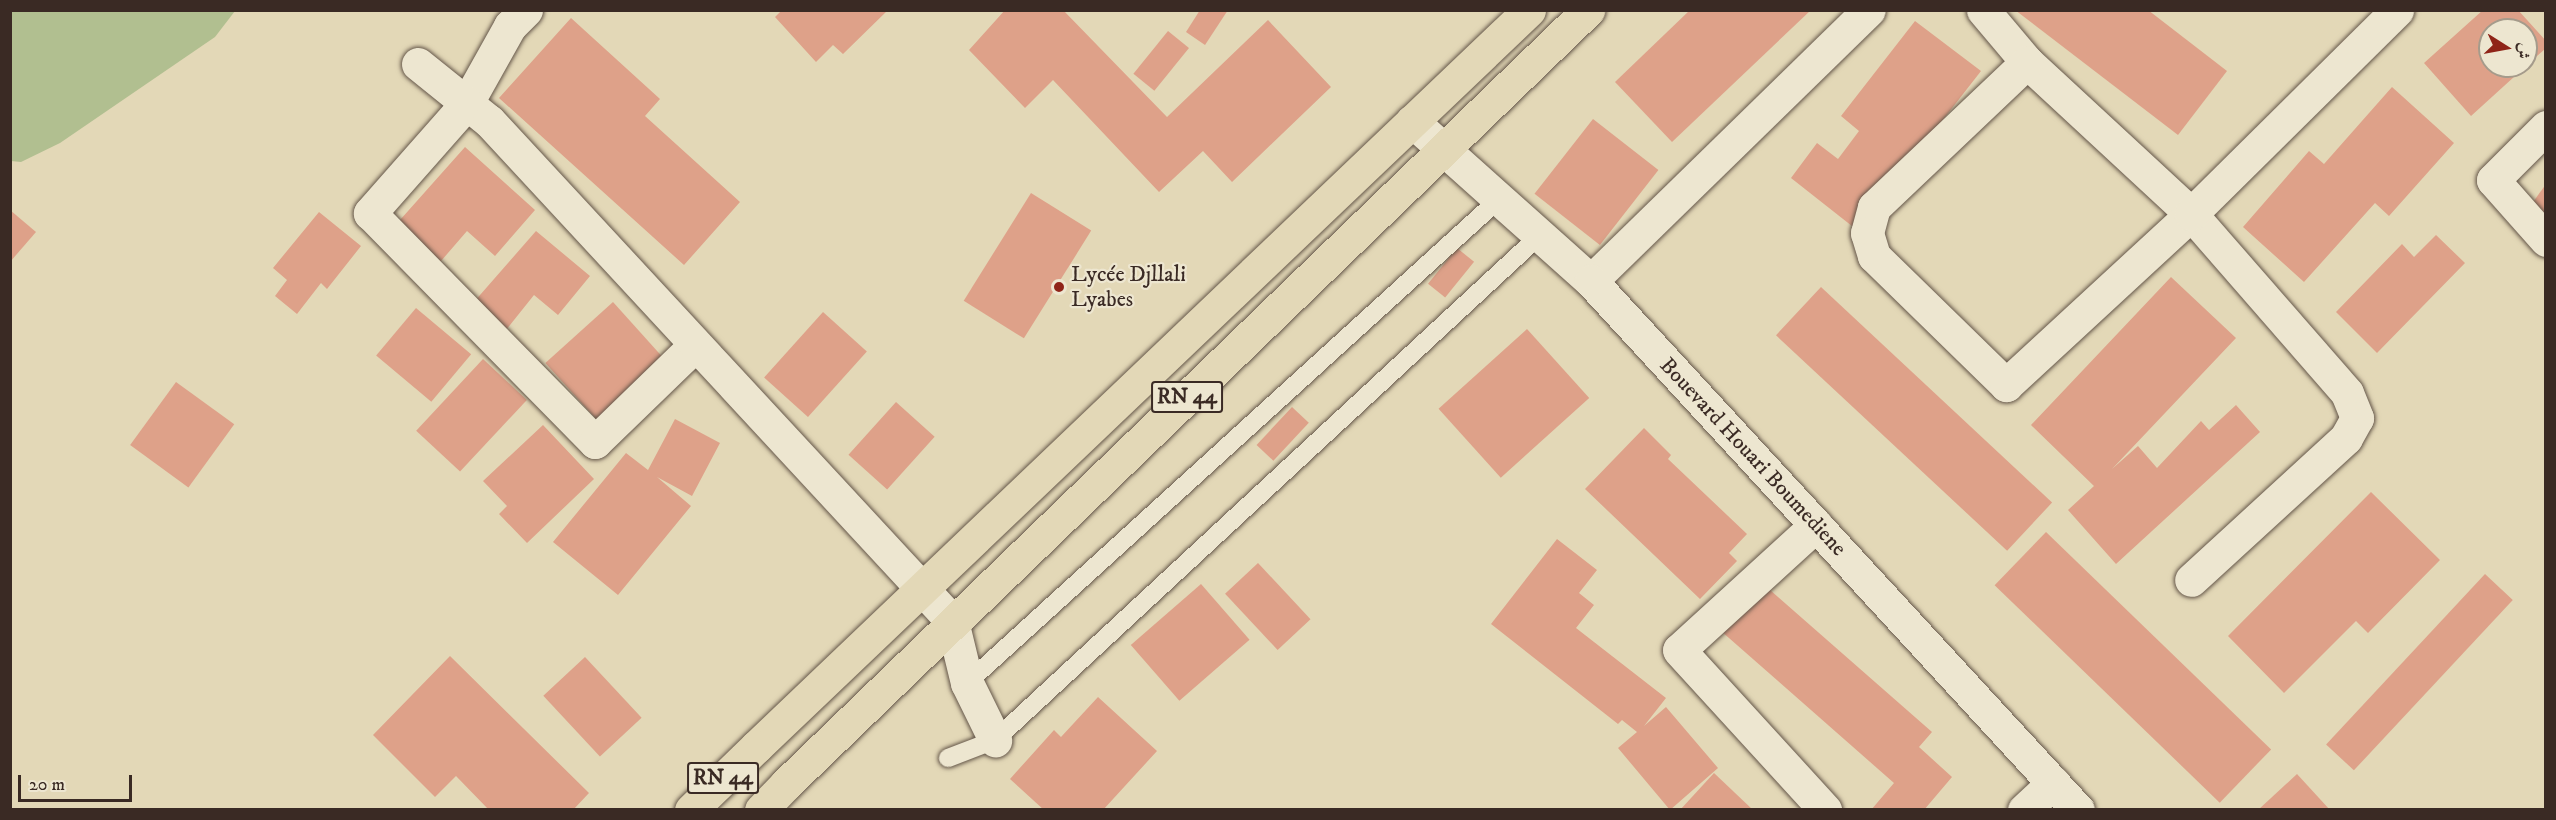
<!DOCTYPE html>
<meta charset="utf-8">
<style>
body{margin:0}
#map{position:relative;width:2556px;height:820px;overflow:hidden;background:#e3d8b7;font-family:"IM FELL DW Pica",Amiri,serif}
div>[style]{position:absolute}
.green>*{inset:0;background:#b1bf90}
.building>*{inset:0;background:#dea189;transform-origin:0 0}
.roads{filter:drop-shadow(0 0 2px #645649) drop-shadow(0 0 2px #645649)}
.lane>*{height:18px;margin:-9px;padding:0 9px;transform-origin:9px;border-radius:9px;background:#ede6d0}
.street>*{height:33px;margin:-16.5px;padding:0 16.5px;transform-origin:16.5px;border-radius:16.5px;background:#ede6d0}
.secondary>*{height:33px;margin:-16.5px;padding:0 16.5px;transform-origin:16.5px;border-radius:16.5px;background:#ede6d0}
.primary>*{height:33px;margin:-16.5px;padding:0 16.5px;transform-origin:16.5px;border-radius:16.5px;background:#e3d8b7}
.highway>*{height:33px;margin:-16.5px;padding:0 16.5px;transform-origin:16.5px;border-radius:16.5px;background:#e3d8b7}
.dots>*{width:16px;height:16px;translate:-50% -50%;box-sizing:border-box;border:3px solid #ede6d0;border-radius:50%}
span{translate:-50% -50%;white-space:nowrap;text-align:center;line-height:1.15;-webkit-text-stroke:4.5px #ede6d0;paint-order:stroke}
.shield-label span{padding:2px 4px;background:#ede6d0;border:2px solid;border-radius:4px;-webkit-text-stroke-width:0}
.shield-label{font-size:21px;color:#3a2a24;font-weight:700}
.poi-label{font-size:22px;color:#3a2a24}
.left{translate:0 -50%;text-align:left}
.street-label{font-size:22px;color:#3a2a24}
.frame{position:absolute;inset:0;border:12px solid #3a2a24;pointer-events:none}
.north{position:absolute;left:2478px;top:18px;width:60px;height:60px;box-sizing:border-box;background:#ede6d0;border:2px solid #a59b8b;border-radius:50%;rotate:101deg;font-size:16px;font-weight:700;line-height:24px;text-align:center;color:#3a2a24}
.north::after{content:'';display:block;margin:auto;width:21px;height:27px;background:#8f2418;clip-path:polygon(50% 0,100% 100%,50% 72%,0 100%)}
.scale{position:absolute;left:18px;top:775px;width:114px;height:27px;box-sizing:border-box;border:3px solid #3a2a24;border-top:0;padding-left:8px;font-size:18px;line-height:21px;white-space:nowrap;color:#3a2a24;-webkit-text-stroke:4px #ede6d0;paint-order:stroke}
</style>
<div id="map">
<div class="green">
<div style="clip-path:polygon(10px 11px,11px 10px,235px 11px,215px 37px,60px 143px,21px 162px,11px 161px)"></div>
</div>
<div class="building">
<div style="clip-path:polygon(782px 10px,888px 10px,843px 54px,833px 45px,816px 62px,775px 17px)"></div>
<div style="clip-path:polygon(1005px 10px,1063px 10px,1167px 117px,1268px 20px,1331px 87px,1232px 182px,1203px 151px,1159px 192px,1053px 80px,1025px 108px,969px 50px)"></div>
<div style="clip-path:polygon(1200px 10px,1228px 10px,1205px 45px,1186px 32px)"></div>
<div style="clip-path:polygon(1690px 10px,1811px 10px,1672px 142px,1615px 82px)"></div>
<div style="clip-path:polygon(2015px 10px,2148px 10px,2227px 71px,2178px 135px)"></div>
<div style="clip-path:polygon(2483px 10px,2518px 10px,2546px 41px,2546px 48px,2526px 66px,2526px 30px,2490px 30px,2490px 66px,2526px 66px,2471px 116px,2424px 63px)"></div>
<div style="clip-path:polygon(571px 18px,660px 99px,645px 116px,740px 202px,684px 265px,499px 98px)"></div>
<div style="clip-path:polygon(1915px 21px,1981px 71px,1857px 230px,1791px 178px,1817px 143px,1838px 159px,1859px 131px,1841px 116px)"></div>
<div style="left:1168px;top:31px;width:27px;height:55px;rotate:39deg"></div>
<div style="clip-path:polygon(2392px 87px,2454px 143px,2389px 216px,2375px 203px,2304px 282px,2243px 227px,2309px 151px,2324px 164px)"></div>
<div style="left:1593px;top:119px;width:83px;height:95px;rotate:38deg"></div>
<div style="clip-path:polygon(465px 147px,535px 210px,495px 256px,467px 231px,435px 268px,392px 229px)"></div>
<div style="clip-path:polygon(2546px 184px,2546px 216px,2531px 205px)"></div>
<div style="left:1031px;top:193px;width:71px;height:127px;rotate:32deg"></div>
<div style="clip-path:polygon(10px 210px,36px 232px,10px 262px)"></div>
<div style="clip-path:polygon(319px 212px,361px 246px,327px 289px,321px 283px,297px 314px,275px 296px,287px 280px,273px 268px)"></div>
<div style="clip-path:polygon(536px 231px,590px 276px,558px 315px,534px 295px,506px 330px,473px 303px)"></div>
<div style="clip-path:polygon(2436px 235px,2465px 263px,2377px 353px,2336px 312px,2402px 244px,2414px 257px)"></div>
<div style="left:1457px;top:248px;width:22px;height:46px;rotate:39deg"></div>
<div style="clip-path:polygon(2171px 277px,2236px 338px,2112px 469px,2138px 446px,2157px 468px,2201px 421px,2209px 430px,2236px 405px,2260px 432px,2116px 564px,2068px 510px,2094px 486px,2031px 425px)"></div>
<div style="left:1821px;top:287px;width:316px;height:66px;rotate:43deg"></div>
<div style="left:613px;top:302px;width:77px;height:91px;rotate:48deg"></div>
<div style="left:416px;top:308px;width:72px;height:62px;rotate:40deg"></div>
<div style="left:823px;top:312px;width:59px;height:88px;rotate:42deg"></div>
<div style="left:1527px;top:329px;width:93px;height:119px;rotate:48deg"></div>
<div style="left:483px;top:359px;width:60px;height:98px;rotate:43deg"></div>
<div style="left:176px;top:382px;width:72px;height:78px;rotate:36deg"></div>
<div style="left:896px;top:402px;width:52px;height:71px;rotate:42deg"></div>
<div style="left:1292px;top:407px;width:23px;height:52px;rotate:43deg"></div>
<div style="clip-path:polygon(675px 419px,720px 443px,692px 496px,657px 477px,691px 506px,618px 595px,553px 542px,626px 453px,648px 470px)"></div>
<div style="clip-path:polygon(543px 425px,594px 479px,527px 543px,499px 514px,507px 506px,483px 481px)"></div>
<div style="clip-path:polygon(1644px 428px,1671px 455px,1668px 459px,1747px 534px,1729px 553px,1737px 561px,1700px 599px,1585px 489px)"></div>
<div style="clip-path:polygon(2371px 492px,2440px 560px,2368px 633px,2356px 621px,2284px 693px,2228px 636px)"></div>
<div style="left:2046px;top:532px;width:313px;height:74px;rotate:44deg"></div>
<div style="clip-path:polygon(1557px 539px,1597px 570px,1579px 593px,1594px 605px,1576px 628px,1666px 698px,1644px 726px,1666px 707px,1718px 768px,1670px 810px,1618px 748px,1637px 732px,1622px 720px,1618px 724px,1491px 624px)"></div>
<div style="left:1258px;top:563px;width:77px;height:45px;rotate:47deg"></div>
<div style="left:2485px;top:574px;width:38px;height:233px;rotate:43deg"></div>
<div style="clip-path:polygon(1762px 583px,1932px 732px,1919px 747px,1952px 777px,1924px 810px,1871px 810px,1894px 783px,1721px 631px)"></div>
<div style="left:1201px;top:584px;width:74px;height:93px;rotate:49deg"></div>
<div style="clip-path:polygon(450px 656px,589px 793px,573px 810px,489px 810px,456px 776px,435px 797px,373px 735px)"></div>
<div style="left:585px;top:657px;width:83px;height:57px;rotate:47deg"></div>
<div style="clip-path:polygon(1098px 697px,1157px 751px,1103px 810px,1044px 810px,1010px 779px,1054px 730px,1061px 737px)"></div>
<div style="clip-path:polygon(1714px 773px,1753px 810px,1680px 810px)"></div>
<div style="clip-path:polygon(2297px 774px,2330px 810px,2258px 810px)"></div>
</div>
<div class="roads">
<div class="lane">
<div style="left:967px;top:683px;width:718px;rotate:-42.29deg"></div>
<div style="left:948px;top:758px;width:50px;rotate:-21deg"></div>
<div style="left:995px;top:740px;width:742px;rotate:-42.81deg"></div>
</div>
<div class="street">
<div style="left:526px;top:10px;width:23px;rotate:135deg"></div>
<div style="left:510px;top:26px;width:88px;rotate:119.2deg"></div>
<div style="left:467px;top:103px;width:147px;rotate:131.4deg"></div>
<div style="left:370px;top:213px;width:321px;rotate:45.5deg"></div>
<div style="left:595px;top:442px;width:136px;rotate:-44.1deg"></div>
<div style="left:1983px;top:10px;width:68px;rotate:49.8deg"></div>
<div style="left:2027px;top:62px;width:224px;rotate:42.8deg"></div>
<div style="left:2191px;top:214px;width:237px;rotate:48.9deg"></div>
<div style="left:2347px;top:393px;width:27px;rotate:68deg"></div>
<div style="left:2357px;top:418px;width:23px;rotate:119deg"></div>
<div style="left:2346px;top:438px;width:210px;rotate:137.5deg"></div>
<div style="left:2027px;top:62px;width:211px;rotate:136.5deg"></div>
<div style="left:1874px;top:207px;width:27px;rotate:105deg"></div>
<div style="left:1867px;top:233px;width:24px;rotate:73deg"></div>
<div style="left:1874px;top:256px;width:185px;rotate:44.3deg"></div>
<div style="left:2006px;top:385px;width:252px;rotate:-42.7deg"></div>
<div style="left:2191px;top:214px;width:290px;rotate:-44.7deg"></div>
<div style="left:418px;top:64px;width:91px;rotate:38.8deg"></div>
<div style="left:489px;top:121px;width:681px;rotate:47.2deg"></div>
<div style="left:952px;top:621px;width:64px;rotate:76.4deg"></div>
<div style="left:967px;top:683px;width:64px;rotate:63.8deg"></div>
<div style="left:2546px;top:127px;width:75px;rotate:135deg"></div>
<div style="left:2493px;top:180px;width:80px;rotate:48.5deg"></div>
<div style="left:1591px;top:281px;width:388px;rotate:-44.3deg"></div>
<div style="left:1816px;top:525px;width:185px;rotate:137.6deg"></div>
<div style="left:1679px;top:650px;width:217px;rotate:47.6deg"></div>
<div style="left:2024px;top:810px;width:40px;rotate:-43deg"></div>
</div>
<div class="secondary">
<div style="left:1412px;top:121px;width:240px;rotate:41.8deg"></div>
<div style="left:1591px;top:281px;width:719px;rotate:47.37deg"></div>
</div>
<div class="primary">
<div style="left:756px;top:747px;width:1068px;rotate:-43.63deg"></div>
<div style="left:786px;top:784px;width:1115px;rotate:-43.98deg"></div>
</div>
<div class="highway">
<div style="left:691px;top:810px;width:91px;rotate:-44.1deg"></div>
<div style="left:761px;top:810px;width:36px;rotate:-46deg"></div>
</div>
</div>
<div class="dots">
<div style="left:1059px;top:287px;background:#8f2418"></div>
</div>
<div class="shield-label">
<span style="left:1187px;top:397px">RN 44</span>
<span style="left:723px;top:778px">RN 44</span>
</div>
<div class="poi-label">
<span class="left" style="left:1071px;top:287px">Lycée Djllali<br>Lyabes</span>
</div>
<div class="street-label">
<span style="left:1753px;top:457px;rotate:47deg">Bouevard Houari Boumediene</span>
</div>
<div class="frame"></div>
<div class="north">ش</div>
<div class="scale">20 m</div>
</div>
